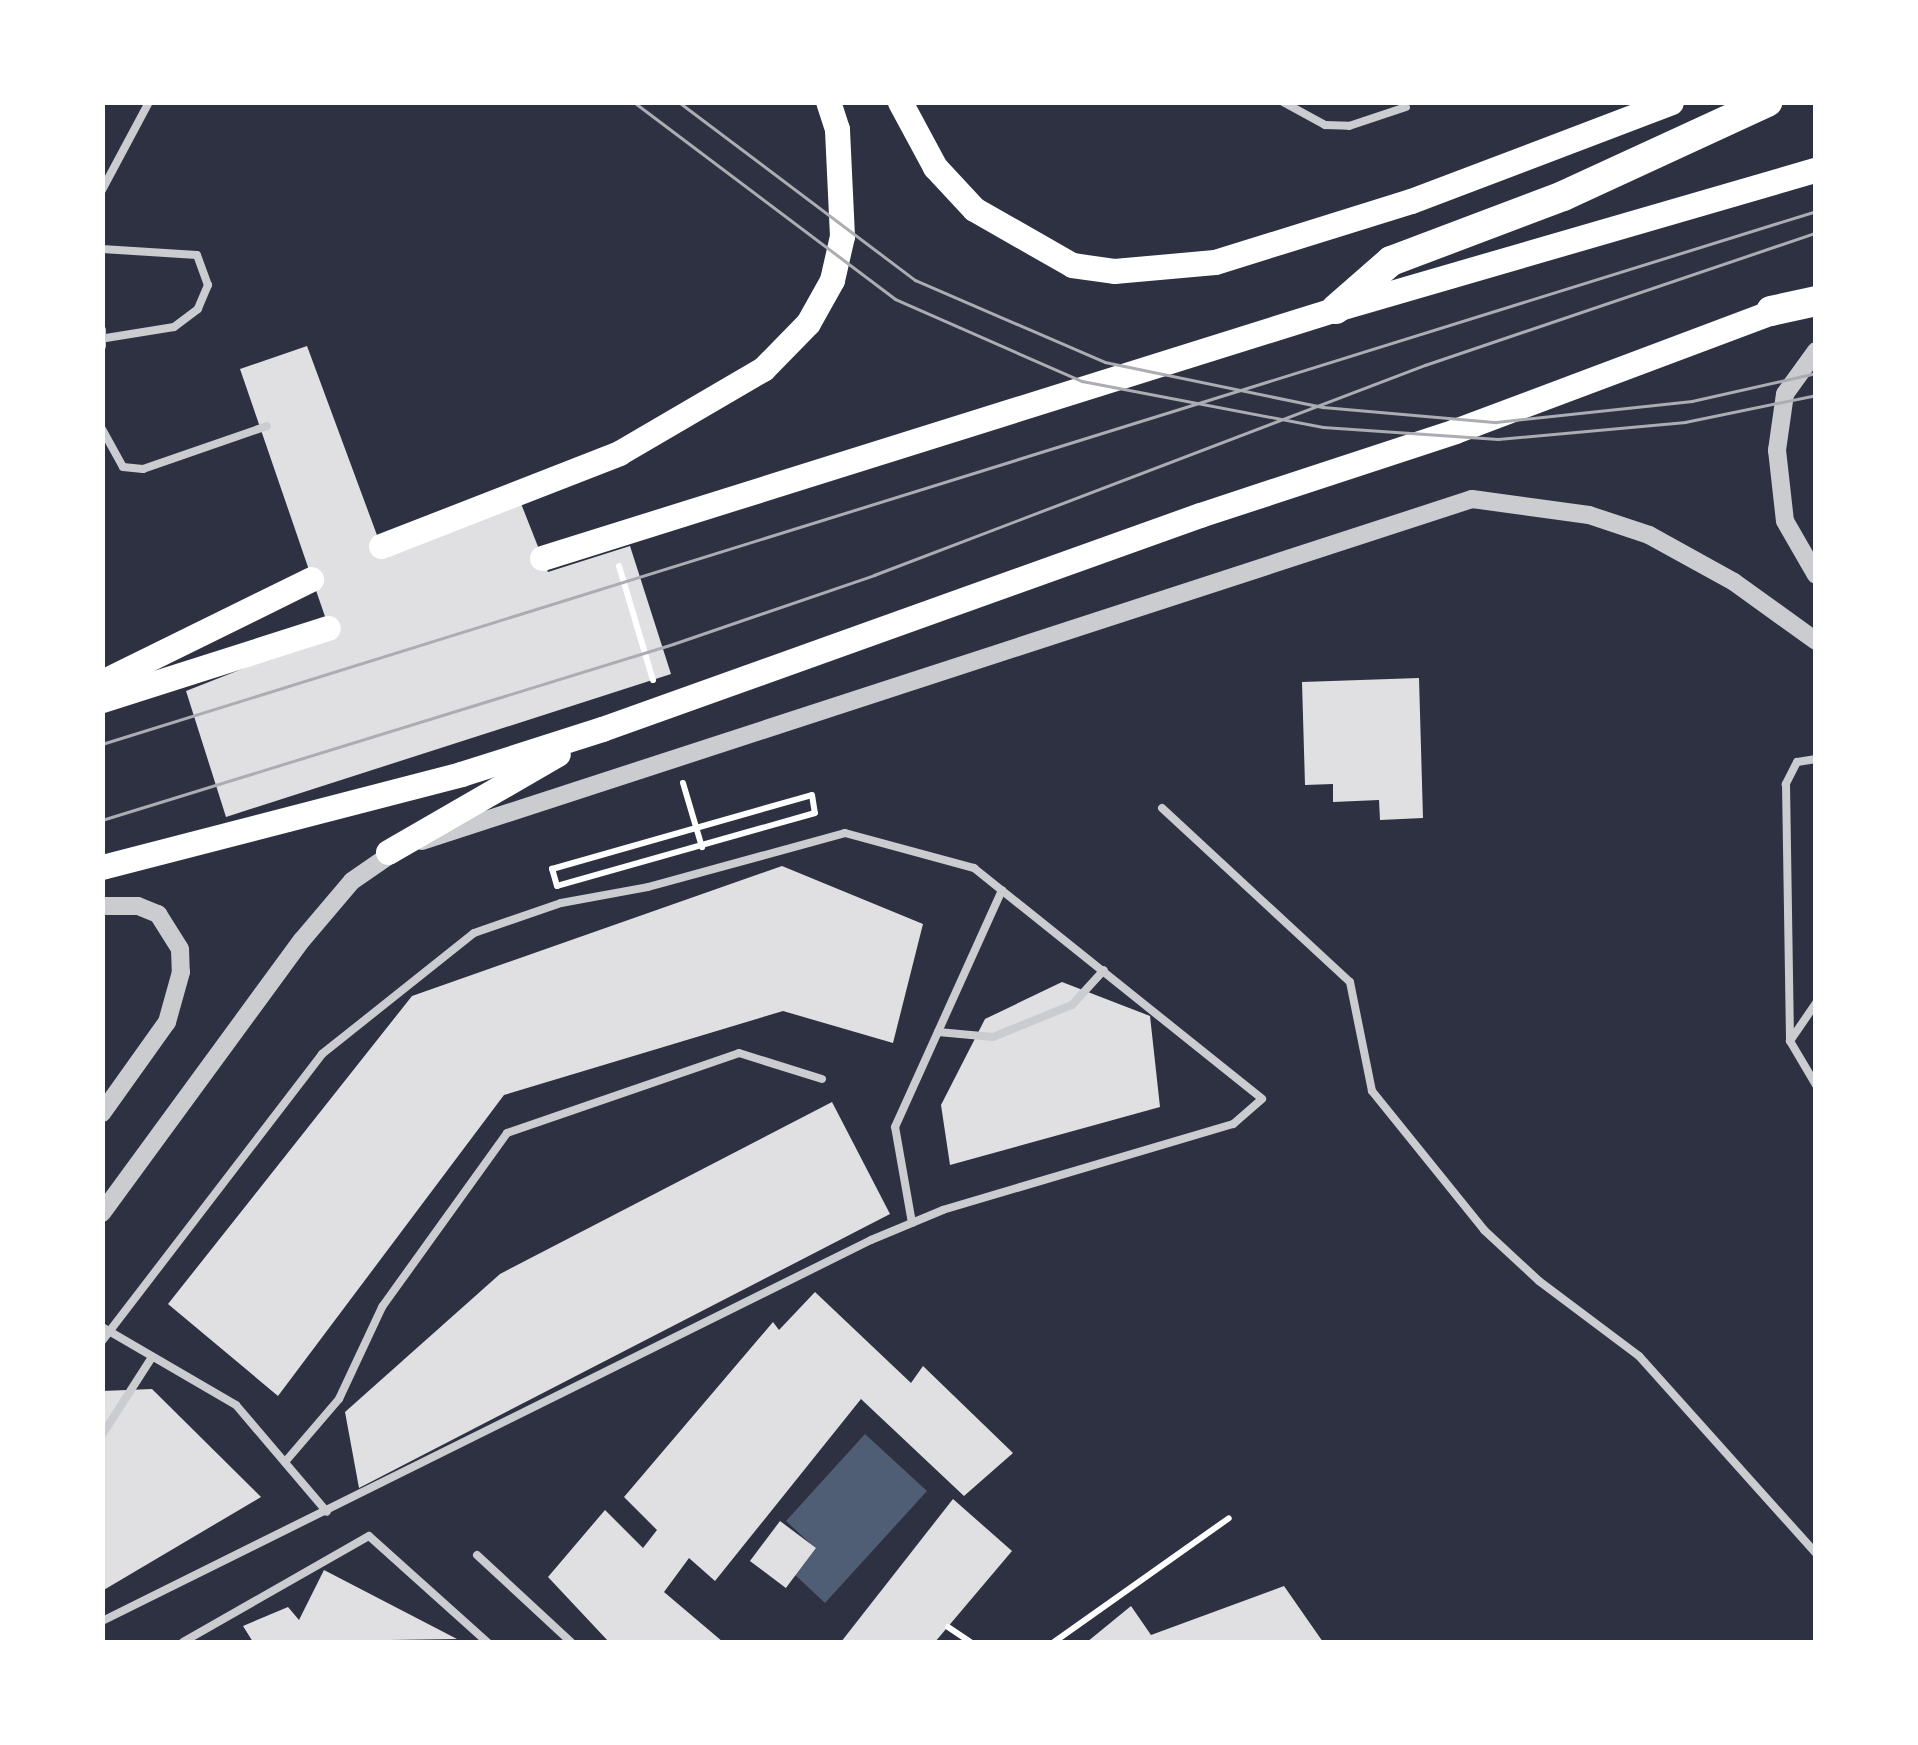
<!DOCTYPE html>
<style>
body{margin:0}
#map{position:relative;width:1918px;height:1745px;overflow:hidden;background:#2d3142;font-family:"Golos Text",sans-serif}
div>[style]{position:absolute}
.water>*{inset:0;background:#4f5d75}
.building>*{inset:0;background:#e0e0e3;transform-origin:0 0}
.path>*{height:6px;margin:-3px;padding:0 3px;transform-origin:3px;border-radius:3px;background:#fff}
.service>*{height:8px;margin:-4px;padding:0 4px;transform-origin:4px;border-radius:4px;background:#caccd0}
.tertiary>*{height:18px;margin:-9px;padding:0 9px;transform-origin:9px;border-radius:9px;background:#caccd0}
.primary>*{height:25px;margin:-12.5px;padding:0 12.5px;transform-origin:12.5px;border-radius:12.5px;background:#fff}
.motorway>*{height:30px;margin:-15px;padding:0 15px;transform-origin:15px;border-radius:15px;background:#fff}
.tram>*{height:2.5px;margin:-1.25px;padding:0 1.25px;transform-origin:1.25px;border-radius:1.25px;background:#abadb3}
span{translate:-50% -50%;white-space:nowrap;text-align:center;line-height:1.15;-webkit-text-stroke:8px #fff;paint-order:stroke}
.frame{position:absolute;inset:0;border:105px solid #fff;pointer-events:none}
</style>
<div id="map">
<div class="water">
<div style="clip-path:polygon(865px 1434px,927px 1491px,825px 1603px,793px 1573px,815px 1548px,786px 1521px)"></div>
</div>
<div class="building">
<div style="clip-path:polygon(307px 346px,381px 546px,520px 501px,548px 572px,630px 546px,671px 674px,226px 817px,186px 691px,331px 634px,240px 369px)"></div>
<div style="clip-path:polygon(1419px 678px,1423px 818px,1380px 820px,1379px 800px,1333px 802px,1333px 784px,1305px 785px,1302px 682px)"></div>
<div style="clip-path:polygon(782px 866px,923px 924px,893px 1043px,783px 1011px,504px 1095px,278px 1396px,168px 1304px,412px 996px)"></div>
<div style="clip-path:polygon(1062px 982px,1150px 1016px,1160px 1107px,950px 1165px,941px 1105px,985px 1019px)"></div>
<div style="clip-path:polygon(832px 1102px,890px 1214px,359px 1488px,345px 1412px,500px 1274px)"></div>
<div style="clip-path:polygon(815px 1292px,911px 1383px,923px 1366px,1013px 1453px,964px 1496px,861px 1399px,715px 1581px,689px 1558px,664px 1592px,723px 1642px,609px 1642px,548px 1577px,605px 1510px,643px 1548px,657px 1530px,624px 1497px,773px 1322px,779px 1330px)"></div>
<div style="clip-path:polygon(152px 1389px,261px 1497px,102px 1591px,102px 1391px)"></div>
<div style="clip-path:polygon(953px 1499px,1012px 1551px,935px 1642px,841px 1642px)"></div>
<div style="left:780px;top:1521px;width:45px;height:50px;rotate:37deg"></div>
<div style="clip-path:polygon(324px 1570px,457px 1639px,253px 1642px,243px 1626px,288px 1607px,299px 1620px)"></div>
<div style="clip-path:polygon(1284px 1586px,1323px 1642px,1087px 1642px,1131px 1606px,1151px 1635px)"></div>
</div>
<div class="path">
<div style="left:619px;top:566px;width:119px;rotate:73.4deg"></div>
<div style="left:683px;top:783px;width:67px;rotate:73.5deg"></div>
<div style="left:812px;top:795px;width:18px;rotate:81deg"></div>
<div style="left:815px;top:813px;width:268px;rotate:164.2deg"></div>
<div style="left:557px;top:886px;width:18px;rotate:-106deg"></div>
<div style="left:552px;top:869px;width:270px;rotate:-15.9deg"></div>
<div style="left:948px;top:1627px;width:27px;rotate:34deg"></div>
<div style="left:1054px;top:1642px;width:214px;rotate:-35.3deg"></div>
</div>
<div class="service">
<div style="left:1283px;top:102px;width:48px;rotate:28.7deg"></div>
<div style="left:1325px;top:125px;width:24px;rotate:2deg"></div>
<div style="left:1349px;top:126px;width:60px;rotate:-18.4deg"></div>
<div style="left:102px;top:190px;width:100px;rotate:-61.9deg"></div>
<div style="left:102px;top:249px;width:95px;rotate:3.6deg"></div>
<div style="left:197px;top:255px;width:32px;rotate:70deg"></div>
<div style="left:208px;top:285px;width:26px;rotate:113deg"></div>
<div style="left:198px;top:309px;width:30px;rotate:143deg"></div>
<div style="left:174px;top:327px;width:69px;rotate:170.8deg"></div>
<div style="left:102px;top:330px;width:16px;rotate:90deg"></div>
<div style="left:102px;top:429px;width:43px;rotate:61.1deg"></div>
<div style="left:123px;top:467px;width:20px;rotate:6deg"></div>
<div style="left:143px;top:469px;width:131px;rotate:-19.1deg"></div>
<div style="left:1816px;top:759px;width:19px;rotate:171deg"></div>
<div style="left:1797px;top:762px;width:25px;rotate:117deg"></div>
<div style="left:1786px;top:784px;width:257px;rotate:89.1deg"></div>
<div style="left:1790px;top:1041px;width:51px;rotate:59.4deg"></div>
<div style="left:1162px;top:808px;width:256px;rotate:42.8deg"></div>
<div style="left:1350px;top:982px;width:111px;rotate:78.6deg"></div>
<div style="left:1372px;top:1091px;width:179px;rotate:51.1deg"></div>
<div style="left:1484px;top:1230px;width:75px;rotate:42.8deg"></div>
<div style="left:1539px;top:1281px;width:125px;rotate:36.9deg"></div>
<div style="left:1639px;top:1356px;width:265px;rotate:48.1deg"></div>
<div style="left:938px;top:1032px;width:55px;rotate:5.2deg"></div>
<div style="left:993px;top:1037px;width:85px;rotate:-22.1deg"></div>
<div style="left:1072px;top:1005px;width:47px;rotate:-47.6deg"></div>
<div style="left:1790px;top:1041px;width:46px;rotate:-55.6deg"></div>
<div style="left:912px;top:1223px;width:97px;rotate:-100deg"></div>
<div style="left:895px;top:1127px;width:260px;rotate:-65.7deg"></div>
<div style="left:102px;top:1327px;width:155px;rotate:30.2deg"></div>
<div style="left:236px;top:1405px;width:140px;rotate:49.6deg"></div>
<div style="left:102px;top:1341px;width:362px;rotate:-52.5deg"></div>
<div style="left:322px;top:1054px;width:194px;rotate:-38.5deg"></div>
<div style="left:474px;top:933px;width:92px;rotate:-19deg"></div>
<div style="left:561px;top:903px;width:88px;rotate:-10.4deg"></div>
<div style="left:648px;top:887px;width:204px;rotate:-15.3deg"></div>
<div style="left:845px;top:833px;width:134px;rotate:15.2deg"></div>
<div style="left:974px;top:868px;width:369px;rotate:38.7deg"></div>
<div style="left:1262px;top:1099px;width:38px;rotate:139deg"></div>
<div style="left:1233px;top:1124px;width:302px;rotate:163.5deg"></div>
<div style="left:943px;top:1210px;width:78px;rotate:157.4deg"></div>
<div style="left:871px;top:1240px;width:858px;rotate:153.64deg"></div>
<div style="left:102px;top:1435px;width:93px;rotate:-57.3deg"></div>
<div style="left:285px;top:1462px;width:83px;rotate:-49.4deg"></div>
<div style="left:339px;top:1399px;width:102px;rotate:-64.9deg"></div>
<div style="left:382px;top:1307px;width:214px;rotate:-54.3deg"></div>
<div style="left:507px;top:1133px;width:245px;rotate:-19deg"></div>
<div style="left:739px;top:1053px;width:87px;rotate:17.4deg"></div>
<div style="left:477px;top:1555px;width:128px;rotate:42.8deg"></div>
<div style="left:183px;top:1642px;width:214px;rotate:-29.7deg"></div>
<div style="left:369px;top:1536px;width:159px;rotate:41.9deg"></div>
</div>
<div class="tertiary">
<div style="left:1816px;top:351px;width:53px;rotate:125.8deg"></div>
<div style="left:1785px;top:394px;width:57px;rotate:98.1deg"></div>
<div style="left:1777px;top:450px;width:71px;rotate:83.6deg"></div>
<div style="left:1785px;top:521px;width:62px;rotate:60.1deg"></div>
<div style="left:422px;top:841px;width:1104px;rotate:-18.04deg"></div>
<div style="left:1472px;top:499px;width:118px;rotate:7.8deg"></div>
<div style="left:1589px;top:515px;width:63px;rotate:18.4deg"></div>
<div style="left:1649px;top:535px;width:97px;rotate:28.9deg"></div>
<div style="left:1734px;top:582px;width:101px;rotate:35.7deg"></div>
<div style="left:102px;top:906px;width:36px"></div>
<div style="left:138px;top:906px;width:22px;rotate:22deg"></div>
<div style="left:158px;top:914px;width:41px;rotate:57.8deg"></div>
<div style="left:180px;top:949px;width:23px;rotate:88deg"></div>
<div style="left:181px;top:972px;width:52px;rotate:105.6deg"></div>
<div style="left:167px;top:1022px;width:112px;rotate:125.5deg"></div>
<div style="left:102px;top:1213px;width:338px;rotate:-53.8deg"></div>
<div style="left:302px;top:940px;width:77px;rotate:-49.7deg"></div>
<div style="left:352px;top:881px;width:55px;rotate:-34.6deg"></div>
</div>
<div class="primary">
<div style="left:900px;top:102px;width:74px;rotate:61.7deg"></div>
<div style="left:935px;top:167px;width:57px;rotate:47.1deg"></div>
<div style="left:974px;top:209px;width:113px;rotate:29.7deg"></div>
<div style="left:1072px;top:265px;width:42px;rotate:8.1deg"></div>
<div style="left:1114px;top:271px;width:101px;rotate:-5.1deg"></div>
<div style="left:1215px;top:262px;width:205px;rotate:-17.3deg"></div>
<div style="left:1411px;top:201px;width:278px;rotate:-20.8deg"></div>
<div style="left:381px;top:546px;width:256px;rotate:-21.3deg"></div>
<div style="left:619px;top:453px;width:167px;rotate:-30.3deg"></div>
<div style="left:763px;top:369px;width:64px;rotate:-45.6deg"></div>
<div style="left:808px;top:323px;width:49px;rotate:-60.8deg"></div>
<div style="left:832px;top:280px;width:45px;rotate:-77.2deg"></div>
<div style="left:842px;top:236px;width:107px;rotate:-92.7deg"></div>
<div style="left:837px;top:129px;width:28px;rotate:-108deg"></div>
<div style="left:542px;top:558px;width:832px;rotate:-17.41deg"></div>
<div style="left:1336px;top:309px;width:500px;rotate:-16.2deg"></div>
<div style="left:102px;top:682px;width:233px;rotate:-26.2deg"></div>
<div style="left:102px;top:700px;width:237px;rotate:-17.7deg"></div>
<div style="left:388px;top:852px;width:196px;rotate:-30deg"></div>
<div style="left:102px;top:867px;width:371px;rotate:-14.5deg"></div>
<div style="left:461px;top:774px;width:148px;rotate:-17.7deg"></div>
<div style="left:602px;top:729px;width:635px;rotate:-19.69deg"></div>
<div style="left:1200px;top:515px;width:268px;rotate:-18.2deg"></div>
<div style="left:1455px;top:431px;width:358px;rotate:-20.6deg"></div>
</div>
<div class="motorway">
<div style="left:1336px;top:309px;width:73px;rotate:-41.1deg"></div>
<div style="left:1391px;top:261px;width:184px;rotate:-20.7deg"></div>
<div style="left:1563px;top:196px;width:225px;rotate:-24.7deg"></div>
<div style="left:1771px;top:311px;width:46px;rotate:-12.5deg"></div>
</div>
<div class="tram">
<div style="left:634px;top:102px;width:327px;rotate:37deg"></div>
<div style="left:895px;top:299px;width:204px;rotate:23.7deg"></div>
<div style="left:1082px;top:381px;width:245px;rotate:10.8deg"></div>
<div style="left:1323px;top:427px;width:175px;rotate:3.9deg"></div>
<div style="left:1498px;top:439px;width:188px;rotate:-5.2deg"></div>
<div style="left:1685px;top:422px;width:134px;rotate:-11.6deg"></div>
<div style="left:679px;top:102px;width:296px;rotate:37deg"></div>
<div style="left:915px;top:280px;width:207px;rotate:23.3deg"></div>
<div style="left:1105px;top:362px;width:223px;rotate:11.7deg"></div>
<div style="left:1323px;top:407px;width:174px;rotate:5deg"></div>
<div style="left:1496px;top:422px;width:197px;rotate:-6.1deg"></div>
<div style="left:1692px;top:401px;width:127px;rotate:-12.7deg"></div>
<div style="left:102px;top:744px;width:1795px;rotate:-17.27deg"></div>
<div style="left:102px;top:820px;width:598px;rotate:-17.13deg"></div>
<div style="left:673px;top:644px;width:213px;rotate:-18.9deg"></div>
<div style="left:874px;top:575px;width:590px;rotate:-20.86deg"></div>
<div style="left:1425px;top:365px;width:413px;rotate:-18.7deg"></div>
</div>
<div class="frame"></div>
</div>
